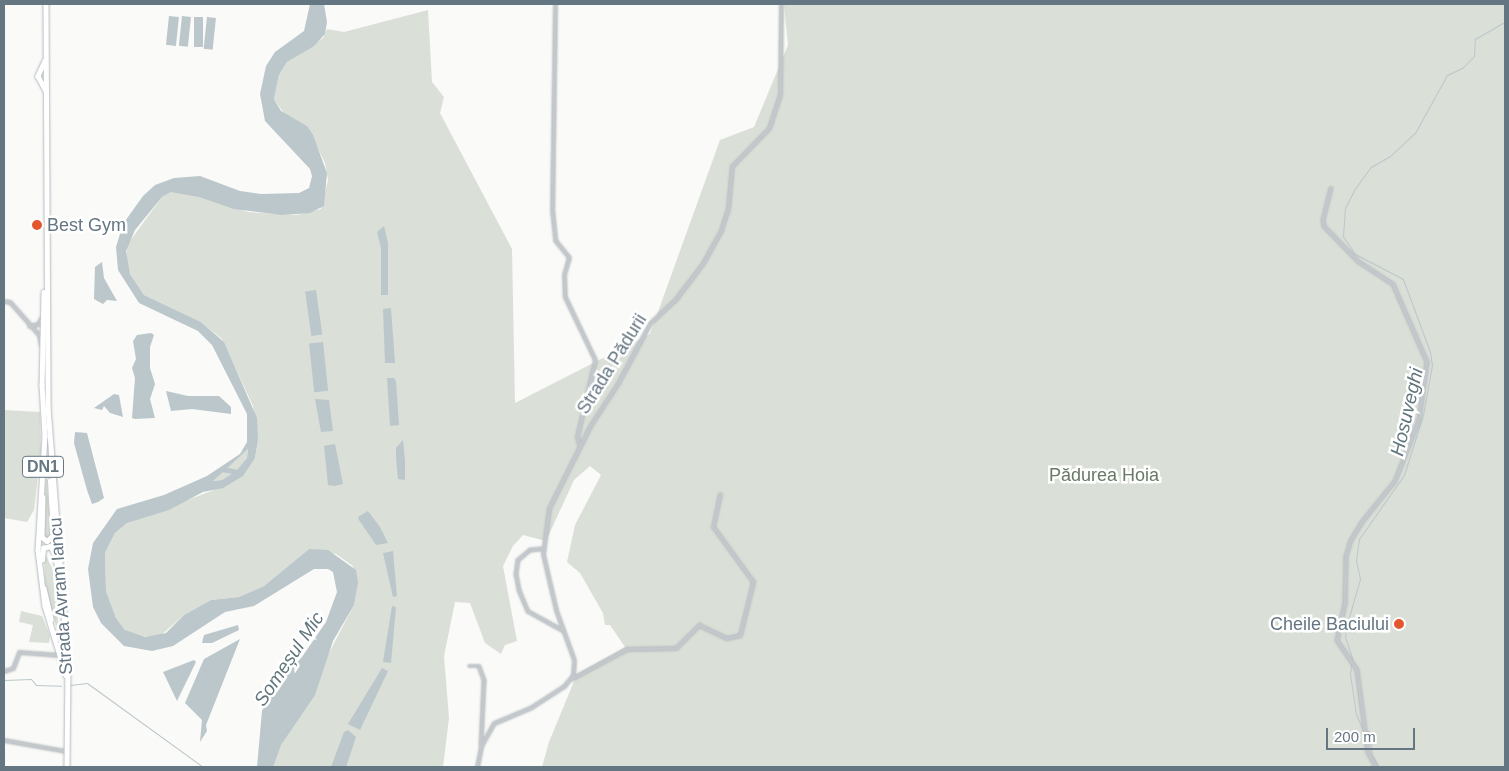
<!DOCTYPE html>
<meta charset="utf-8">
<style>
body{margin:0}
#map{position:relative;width:1509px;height:771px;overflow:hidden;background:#fafaf8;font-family:Arial,sans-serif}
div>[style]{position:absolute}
.green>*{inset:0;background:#dadfd7}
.water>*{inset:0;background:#bbc7cb;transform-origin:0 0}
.stream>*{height:1px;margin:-0.5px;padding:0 0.5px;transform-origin:0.5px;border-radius:0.5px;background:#bbc7cb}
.river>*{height:5px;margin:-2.5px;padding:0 2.5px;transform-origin:2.5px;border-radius:2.5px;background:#bbc7cb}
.roads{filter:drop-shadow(0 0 1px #b5babe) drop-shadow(0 0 1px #b5babe)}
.minor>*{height:2.5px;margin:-1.25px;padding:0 1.25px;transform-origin:1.25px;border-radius:1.25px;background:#c3c8cc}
.tertiary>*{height:3px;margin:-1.5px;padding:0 1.5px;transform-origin:1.5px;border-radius:1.5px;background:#c3c8cc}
.primary>*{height:4.5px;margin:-2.25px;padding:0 2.25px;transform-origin:2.25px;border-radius:2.25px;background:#fff}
.dots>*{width:14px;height:14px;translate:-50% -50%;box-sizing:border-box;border:2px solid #fff;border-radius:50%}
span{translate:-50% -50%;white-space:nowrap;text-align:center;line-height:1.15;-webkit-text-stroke:5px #fff;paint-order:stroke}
.shield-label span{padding:1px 4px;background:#fff;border:1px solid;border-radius:4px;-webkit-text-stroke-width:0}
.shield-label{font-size:16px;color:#657683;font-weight:700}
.poi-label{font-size:18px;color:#657683}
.left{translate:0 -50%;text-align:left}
.right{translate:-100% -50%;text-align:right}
.street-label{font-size:18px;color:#657683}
.park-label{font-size:18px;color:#687a64}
.water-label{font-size:19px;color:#60757c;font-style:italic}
.frame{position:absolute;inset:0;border:5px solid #657683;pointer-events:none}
.scale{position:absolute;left:1326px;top:728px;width:89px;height:22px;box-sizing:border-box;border:2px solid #657683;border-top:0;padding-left:6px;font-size:15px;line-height:18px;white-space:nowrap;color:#657683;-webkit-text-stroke:4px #fff;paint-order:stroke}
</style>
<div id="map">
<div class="green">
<div style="clip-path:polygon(784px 4px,1505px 4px,1505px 767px,542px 767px,549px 742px,577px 674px,625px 647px,610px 625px,605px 625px,603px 613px,580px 573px,567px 562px,575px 525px,601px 475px,590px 466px,574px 480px,546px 541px,523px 535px,513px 546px,503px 566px,517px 641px,505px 645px,501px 654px,485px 643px,470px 603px,455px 602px,444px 656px,449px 718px,443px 767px,273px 767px,276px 754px,354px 605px,353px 566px,336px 554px,309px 549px,264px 586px,239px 597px,211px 600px,184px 615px,160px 636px,138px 637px,125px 630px,116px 618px,106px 591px,105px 553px,115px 533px,127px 523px,214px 490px,255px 458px,258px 440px,253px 406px,222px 339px,201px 322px,144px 295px,130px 274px,126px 259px,127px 245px,162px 197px,171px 192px,186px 190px,248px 212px,296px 215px,321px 209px,328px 180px,325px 163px,307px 126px,285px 115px,274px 99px,279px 75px,287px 62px,323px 38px,327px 29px,344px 32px,428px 10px,432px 82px,444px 97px,440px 113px,512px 249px,515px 403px,650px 334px,720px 140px,754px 127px,788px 45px)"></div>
<div style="clip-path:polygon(4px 410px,40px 412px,41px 450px,34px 510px,27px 522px,4px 518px)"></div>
<div style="clip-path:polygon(248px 449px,247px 458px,236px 471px,222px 480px,212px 481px)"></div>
<div style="clip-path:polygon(46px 472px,51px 536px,49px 539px,43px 536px)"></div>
<div style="clip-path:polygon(44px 551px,53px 570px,60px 639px,45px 588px)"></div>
<div style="clip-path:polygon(21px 611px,42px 616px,50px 636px,49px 643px,29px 642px,33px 625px,19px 622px)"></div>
</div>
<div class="water">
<div style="clip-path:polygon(evenodd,310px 4px,324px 4px,327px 22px,325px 34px,314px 46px,287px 62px,279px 75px,274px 99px,281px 111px,307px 126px,313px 135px,327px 173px,324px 206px,310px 213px,282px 215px,234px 209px,199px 197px,171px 192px,162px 197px,135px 230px,126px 251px,130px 274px,144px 295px,201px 322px,224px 342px,257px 418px,258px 440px,255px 458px,243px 476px,223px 488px,203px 492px,169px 510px,127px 523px,115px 533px,105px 553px,106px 591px,116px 618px,125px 630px,145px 637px,166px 633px,184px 615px,211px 600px,239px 597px,264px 586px,309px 549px,328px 550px,356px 570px,358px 582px,354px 605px,333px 641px,315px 695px,281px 745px,273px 767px,257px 767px,262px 711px,274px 688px,302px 657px,326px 622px,337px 592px,333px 572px,328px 569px,314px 569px,254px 606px,225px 612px,173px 646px,152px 651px,124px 646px,101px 623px,93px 607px,88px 569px,93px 543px,117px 509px,164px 495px,207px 476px,240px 454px,247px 442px,247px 414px,212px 345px,198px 331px,139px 303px,118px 270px,116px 247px,123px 224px,143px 196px,155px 185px,174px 178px,200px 176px,240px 191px,261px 194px,299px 193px,309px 188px,312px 176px,310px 169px,265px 121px,260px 94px,266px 66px,275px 52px,304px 31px,310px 4px,248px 449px,247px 458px,236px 471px,222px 480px,213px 481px,248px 449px)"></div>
<div style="left:169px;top:16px;width:10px;height:29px;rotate:6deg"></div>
<div style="left:182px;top:16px;width:9px;height:30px;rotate:6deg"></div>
<div style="left:194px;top:17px;width:9px;height:30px"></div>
<div style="left:207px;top:17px;width:9px;height:32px;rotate:6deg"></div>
<div style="clip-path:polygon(384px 226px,388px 243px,388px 295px,381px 295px,381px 248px,377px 232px)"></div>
<div style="clip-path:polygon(102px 262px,104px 278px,117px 301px,107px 300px,103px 304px,94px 299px,95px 267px)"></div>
<div style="left:316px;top:290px;width:45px;height:11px;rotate:82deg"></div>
<div style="clip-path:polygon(391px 308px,395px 363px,385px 363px,383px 309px)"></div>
<div style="clip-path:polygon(151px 333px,154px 335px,150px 347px,150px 368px,155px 384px,150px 399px,155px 418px,135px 419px,132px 418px,135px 378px,132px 368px,136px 359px,133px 341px,137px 335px)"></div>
<div style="left:323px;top:342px;width:49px;height:14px;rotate:84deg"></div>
<div style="clip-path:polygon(387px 378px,394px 378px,396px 381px,399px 425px,390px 426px)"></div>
<div style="clip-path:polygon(166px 391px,188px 396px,219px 396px,231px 407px,231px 414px,192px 409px,171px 411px)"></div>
<div style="clip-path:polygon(114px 394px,119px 395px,123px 417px,110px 413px,104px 406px,102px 410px,94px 408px)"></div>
<div style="clip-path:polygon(315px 399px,329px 400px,333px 431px,321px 432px)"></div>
<div style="clip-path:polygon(75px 432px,87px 433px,104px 498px,98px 502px,92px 504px,87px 490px,74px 443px)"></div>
<div style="clip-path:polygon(403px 440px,405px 461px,405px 480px,398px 479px,396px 457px,396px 448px)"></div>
<div style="clip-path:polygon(335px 444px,343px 484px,335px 486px,328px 485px,324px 446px)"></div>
<div style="clip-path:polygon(368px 511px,380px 527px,388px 543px,376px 545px,359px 520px,358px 517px)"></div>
<div style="clip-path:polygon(393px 551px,397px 596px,393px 597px,383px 553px)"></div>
<div style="clip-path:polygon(392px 606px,396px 607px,391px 663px,383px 662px)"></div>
<div style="clip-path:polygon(238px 625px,239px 630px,212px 643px,202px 643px,204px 635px)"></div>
<div style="clip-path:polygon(240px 639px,206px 725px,207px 731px,200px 742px,202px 720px,185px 703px,204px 659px)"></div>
<div style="clip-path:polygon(194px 660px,196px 662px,177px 701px,163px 672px)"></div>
<div style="clip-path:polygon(382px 668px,388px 671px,360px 730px,348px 724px)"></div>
<div style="clip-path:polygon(348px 730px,356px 737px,346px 767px,331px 767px,344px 732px)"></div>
</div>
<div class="stream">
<div style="left:4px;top:680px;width:27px;rotate:-2deg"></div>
<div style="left:31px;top:679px;width:8px;rotate:50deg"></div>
<div style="left:36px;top:685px;width:25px;rotate:2deg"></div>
<div style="left:70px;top:685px;width:17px;rotate:-7deg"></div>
<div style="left:87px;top:683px;width:143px;rotate:35.9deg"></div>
<div style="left:1379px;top:767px;width:14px;rotate:-120deg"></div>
<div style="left:1372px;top:755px;width:24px;rotate:-97deg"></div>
<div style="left:1369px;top:731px;width:6px;rotate:-171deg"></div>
<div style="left:1363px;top:730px;width:17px;rotate:-114deg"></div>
<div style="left:1356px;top:714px;width:40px;rotate:-98.5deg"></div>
<div style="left:1350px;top:674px;width:16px;rotate:-83deg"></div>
<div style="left:1352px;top:658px;width:22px;rotate:-108deg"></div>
<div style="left:1345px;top:637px;width:13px;rotate:-81deg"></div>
<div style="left:1347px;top:624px;width:47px;rotate:-73.9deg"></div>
<div style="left:1360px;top:579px;width:19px;rotate:-102deg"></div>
<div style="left:1356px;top:560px;width:21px;rotate:-82deg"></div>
<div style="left:1359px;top:539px;width:78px;rotate:-54.9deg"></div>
<div style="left:1404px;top:475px;width:63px;rotate:-72.4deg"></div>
<div style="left:1423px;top:415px;width:51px;rotate:-79.8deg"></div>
<div style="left:1432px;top:365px;width:13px;rotate:-99deg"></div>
<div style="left:1430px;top:352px;width:78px;rotate:-110.3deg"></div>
<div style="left:1403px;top:279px;width:54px;rotate:-152.5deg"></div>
<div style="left:1355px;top:254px;width:22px;rotate:-124deg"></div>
<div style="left:1343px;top:236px;width:28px;rotate:-86deg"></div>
<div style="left:1345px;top:208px;width:20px;rotate:-63deg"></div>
<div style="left:1354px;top:190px;width:29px;rotate:-54deg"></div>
<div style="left:1371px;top:167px;width:22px;rotate:-30deg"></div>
<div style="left:1390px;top:156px;width:34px;rotate:-43deg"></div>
<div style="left:1415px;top:133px;width:66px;rotate:-61.1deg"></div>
<div style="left:1447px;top:75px;width:17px;rotate:-25deg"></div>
<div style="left:1462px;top:68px;width:17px;rotate:-45deg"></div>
<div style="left:1474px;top:56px;width:17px;rotate:-87deg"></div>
<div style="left:1475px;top:39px;width:34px;rotate:-30deg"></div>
</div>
<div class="river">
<div style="left:222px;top:469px;width:16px;rotate:11deg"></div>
</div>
<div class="roads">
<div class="minor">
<div style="left:1331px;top:188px;width:33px;rotate:104deg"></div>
<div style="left:1323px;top:220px;width:6px;rotate:81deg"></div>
<div style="left:1324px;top:226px;width:49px;rotate:45.8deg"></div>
<div style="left:1358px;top:261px;width:42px;rotate:33.3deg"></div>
<div style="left:1393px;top:284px;width:85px;rotate:66.4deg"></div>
<div style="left:1427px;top:362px;width:59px;rotate:97.9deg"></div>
<div style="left:1419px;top:420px;width:49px;rotate:111.4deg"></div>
<div style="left:1401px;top:466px;width:16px;rotate:112deg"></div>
<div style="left:1395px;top:481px;width:53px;rotate:128.8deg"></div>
<div style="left:1362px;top:522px;width:21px;rotate:121deg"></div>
<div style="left:1351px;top:540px;width:17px;rotate:107deg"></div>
<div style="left:1346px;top:556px;width:47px;rotate:91.2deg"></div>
<div style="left:1345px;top:603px;width:38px;rotate:102deg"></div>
<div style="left:1337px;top:640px;width:36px;rotate:56deg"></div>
<div style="left:1357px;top:670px;width:83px;rotate:82.4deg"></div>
<div style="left:1368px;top:752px;width:17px;rotate:62deg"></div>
<div style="left:542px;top:549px;width:12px;rotate:175deg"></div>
<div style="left:530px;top:550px;width:16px;rotate:140deg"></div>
<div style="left:518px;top:560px;width:14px;rotate:98deg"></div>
<div style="left:516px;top:574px;width:16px;rotate:79deg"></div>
<div style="left:519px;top:590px;width:23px;rotate:67deg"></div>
<div style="left:528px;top:611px;width:39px;rotate:29deg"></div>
<div style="left:469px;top:666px;width:10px"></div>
<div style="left:479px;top:666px;width:15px;rotate:70deg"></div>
<div style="left:484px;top:680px;width:65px;rotate:92.6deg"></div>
<div style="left:4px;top:671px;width:9px;rotate:-18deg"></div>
<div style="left:13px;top:668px;width:17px;rotate:-69deg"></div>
<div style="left:19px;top:652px;width:41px;rotate:4.2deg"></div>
<div style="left:571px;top:679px;width:64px;rotate:-28.2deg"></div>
<div style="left:627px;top:649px;width:49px;rotate:-1.2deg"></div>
<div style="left:676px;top:648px;width:33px;rotate:-45deg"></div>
<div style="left:699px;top:625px;width:31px;rotate:25deg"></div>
<div style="left:727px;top:638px;width:13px;rotate:-13deg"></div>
<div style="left:740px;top:635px;width:55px;rotate:-76.2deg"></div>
<div style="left:753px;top:582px;width:68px;rotate:-126deg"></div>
<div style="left:713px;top:527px;width:33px;rotate:-78deg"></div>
<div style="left:4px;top:740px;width:63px;rotate:10.1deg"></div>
</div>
<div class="tertiary">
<div style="left:555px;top:4px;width:205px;rotate:90.8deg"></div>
<div style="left:552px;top:209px;width:31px;rotate:84deg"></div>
<div style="left:555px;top:240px;width:22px;rotate:51deg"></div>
<div style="left:569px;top:257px;width:18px;rotate:106deg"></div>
<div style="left:564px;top:274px;width:23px;rotate:88deg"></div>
<div style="left:565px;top:297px;width:70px;rotate:64.5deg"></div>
<div style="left:595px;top:360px;width:79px;rotate:103.2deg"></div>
<div style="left:577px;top:437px;width:10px;rotate:73deg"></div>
<div style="left:4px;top:301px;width:6px;rotate:9deg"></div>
<div style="left:10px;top:302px;width:44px;rotate:48.7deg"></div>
<div style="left:39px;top:335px;width:11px;rotate:80deg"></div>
<div style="left:29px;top:326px;width:9px;rotate:-13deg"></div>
<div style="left:38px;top:324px;width:9px;rotate:-63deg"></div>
<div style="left:477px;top:767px;width:21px;rotate:-79deg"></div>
<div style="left:481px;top:746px;width:26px;rotate:-61deg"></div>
<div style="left:494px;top:723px;width:39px;rotate:-23deg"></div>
<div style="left:530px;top:708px;width:40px;rotate:-32.9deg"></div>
<div style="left:564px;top:686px;width:14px;rotate:-51deg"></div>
<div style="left:573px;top:675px;width:15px;rotate:-86deg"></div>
<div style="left:574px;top:660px;width:53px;rotate:-109.8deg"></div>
<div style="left:556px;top:610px;width:57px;rotate:-103.1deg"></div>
<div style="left:543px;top:554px;width:46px;rotate:-82.6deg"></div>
<div style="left:549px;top:508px;width:92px;rotate:-63.4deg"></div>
<div style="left:590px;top:426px;width:51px;rotate:-56.9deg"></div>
<div style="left:618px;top:383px;width:68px;rotate:-61.9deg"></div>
<div style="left:650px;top:323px;width:34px;rotate:-43deg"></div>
<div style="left:675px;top:300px;width:46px;rotate:-52.9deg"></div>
<div style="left:703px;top:263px;width:38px;rotate:-61deg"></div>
<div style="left:721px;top:230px;width:23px;rotate:-72deg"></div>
<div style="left:728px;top:208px;width:42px;rotate:-84.6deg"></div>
<div style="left:732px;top:166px;width:53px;rotate:-45.8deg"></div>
<div style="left:769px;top:128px;width:35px;rotate:-72deg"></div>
<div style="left:780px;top:95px;width:91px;rotate:-89.4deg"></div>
</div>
<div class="primary">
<div style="left:46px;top:4px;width:403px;rotate:89.7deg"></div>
<div style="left:48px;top:407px;width:262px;rotate:85.6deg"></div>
<div style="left:68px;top:668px;width:99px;rotate:90.6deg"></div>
<div style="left:45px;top:61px;width:17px;rotate:115deg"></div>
<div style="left:38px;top:76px;width:17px;rotate:62deg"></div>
<div style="left:44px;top:292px;width:93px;rotate:91.2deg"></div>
<div style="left:42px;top:385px;width:51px;rotate:86.6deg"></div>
<div style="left:45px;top:436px;width:114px;rotate:93.5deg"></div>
<div style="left:38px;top:550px;width:56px;rotate:82.9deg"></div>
<div style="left:45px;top:606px;width:72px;rotate:73.1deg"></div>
<div style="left:43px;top:497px;width:40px;rotate:91.4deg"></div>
<div style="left:42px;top:537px;width:6px;rotate:39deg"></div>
<div style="left:47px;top:541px;width:8px;rotate:-45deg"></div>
<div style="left:53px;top:535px;width:54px;rotate:-93.2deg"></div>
<div style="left:42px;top:560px;width:12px;rotate:-85deg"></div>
<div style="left:43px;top:548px;width:7px;rotate:-16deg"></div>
<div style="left:50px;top:546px;width:6px;rotate:51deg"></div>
<div style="left:54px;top:551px;width:16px;rotate:76deg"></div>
<div style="left:44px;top:588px;width:32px;rotate:77deg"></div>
</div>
</div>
<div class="dots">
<div style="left:37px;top:225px;background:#e4572e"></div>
<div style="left:1399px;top:624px;background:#e4572e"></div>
</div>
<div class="shield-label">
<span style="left:43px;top:467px">DN1</span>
</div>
<div class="poi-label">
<span class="left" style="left:47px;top:225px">Best Gym</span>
<span class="right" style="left:1389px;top:624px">Cheile Baciului</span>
</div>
<div class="street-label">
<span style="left:612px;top:364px;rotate:-58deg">Strada Pădurii</span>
<span style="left:61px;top:596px;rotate:-94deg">Strada Avram Iancu</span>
</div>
<div class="park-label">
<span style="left:1104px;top:475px">Pădurea Hoia</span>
</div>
<div class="water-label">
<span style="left:1407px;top:412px;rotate:-77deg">Hosuveghi</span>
<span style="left:289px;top:659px;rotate:-56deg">Someșul Mic</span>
</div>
<div class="frame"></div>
<div class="scale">200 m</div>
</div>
